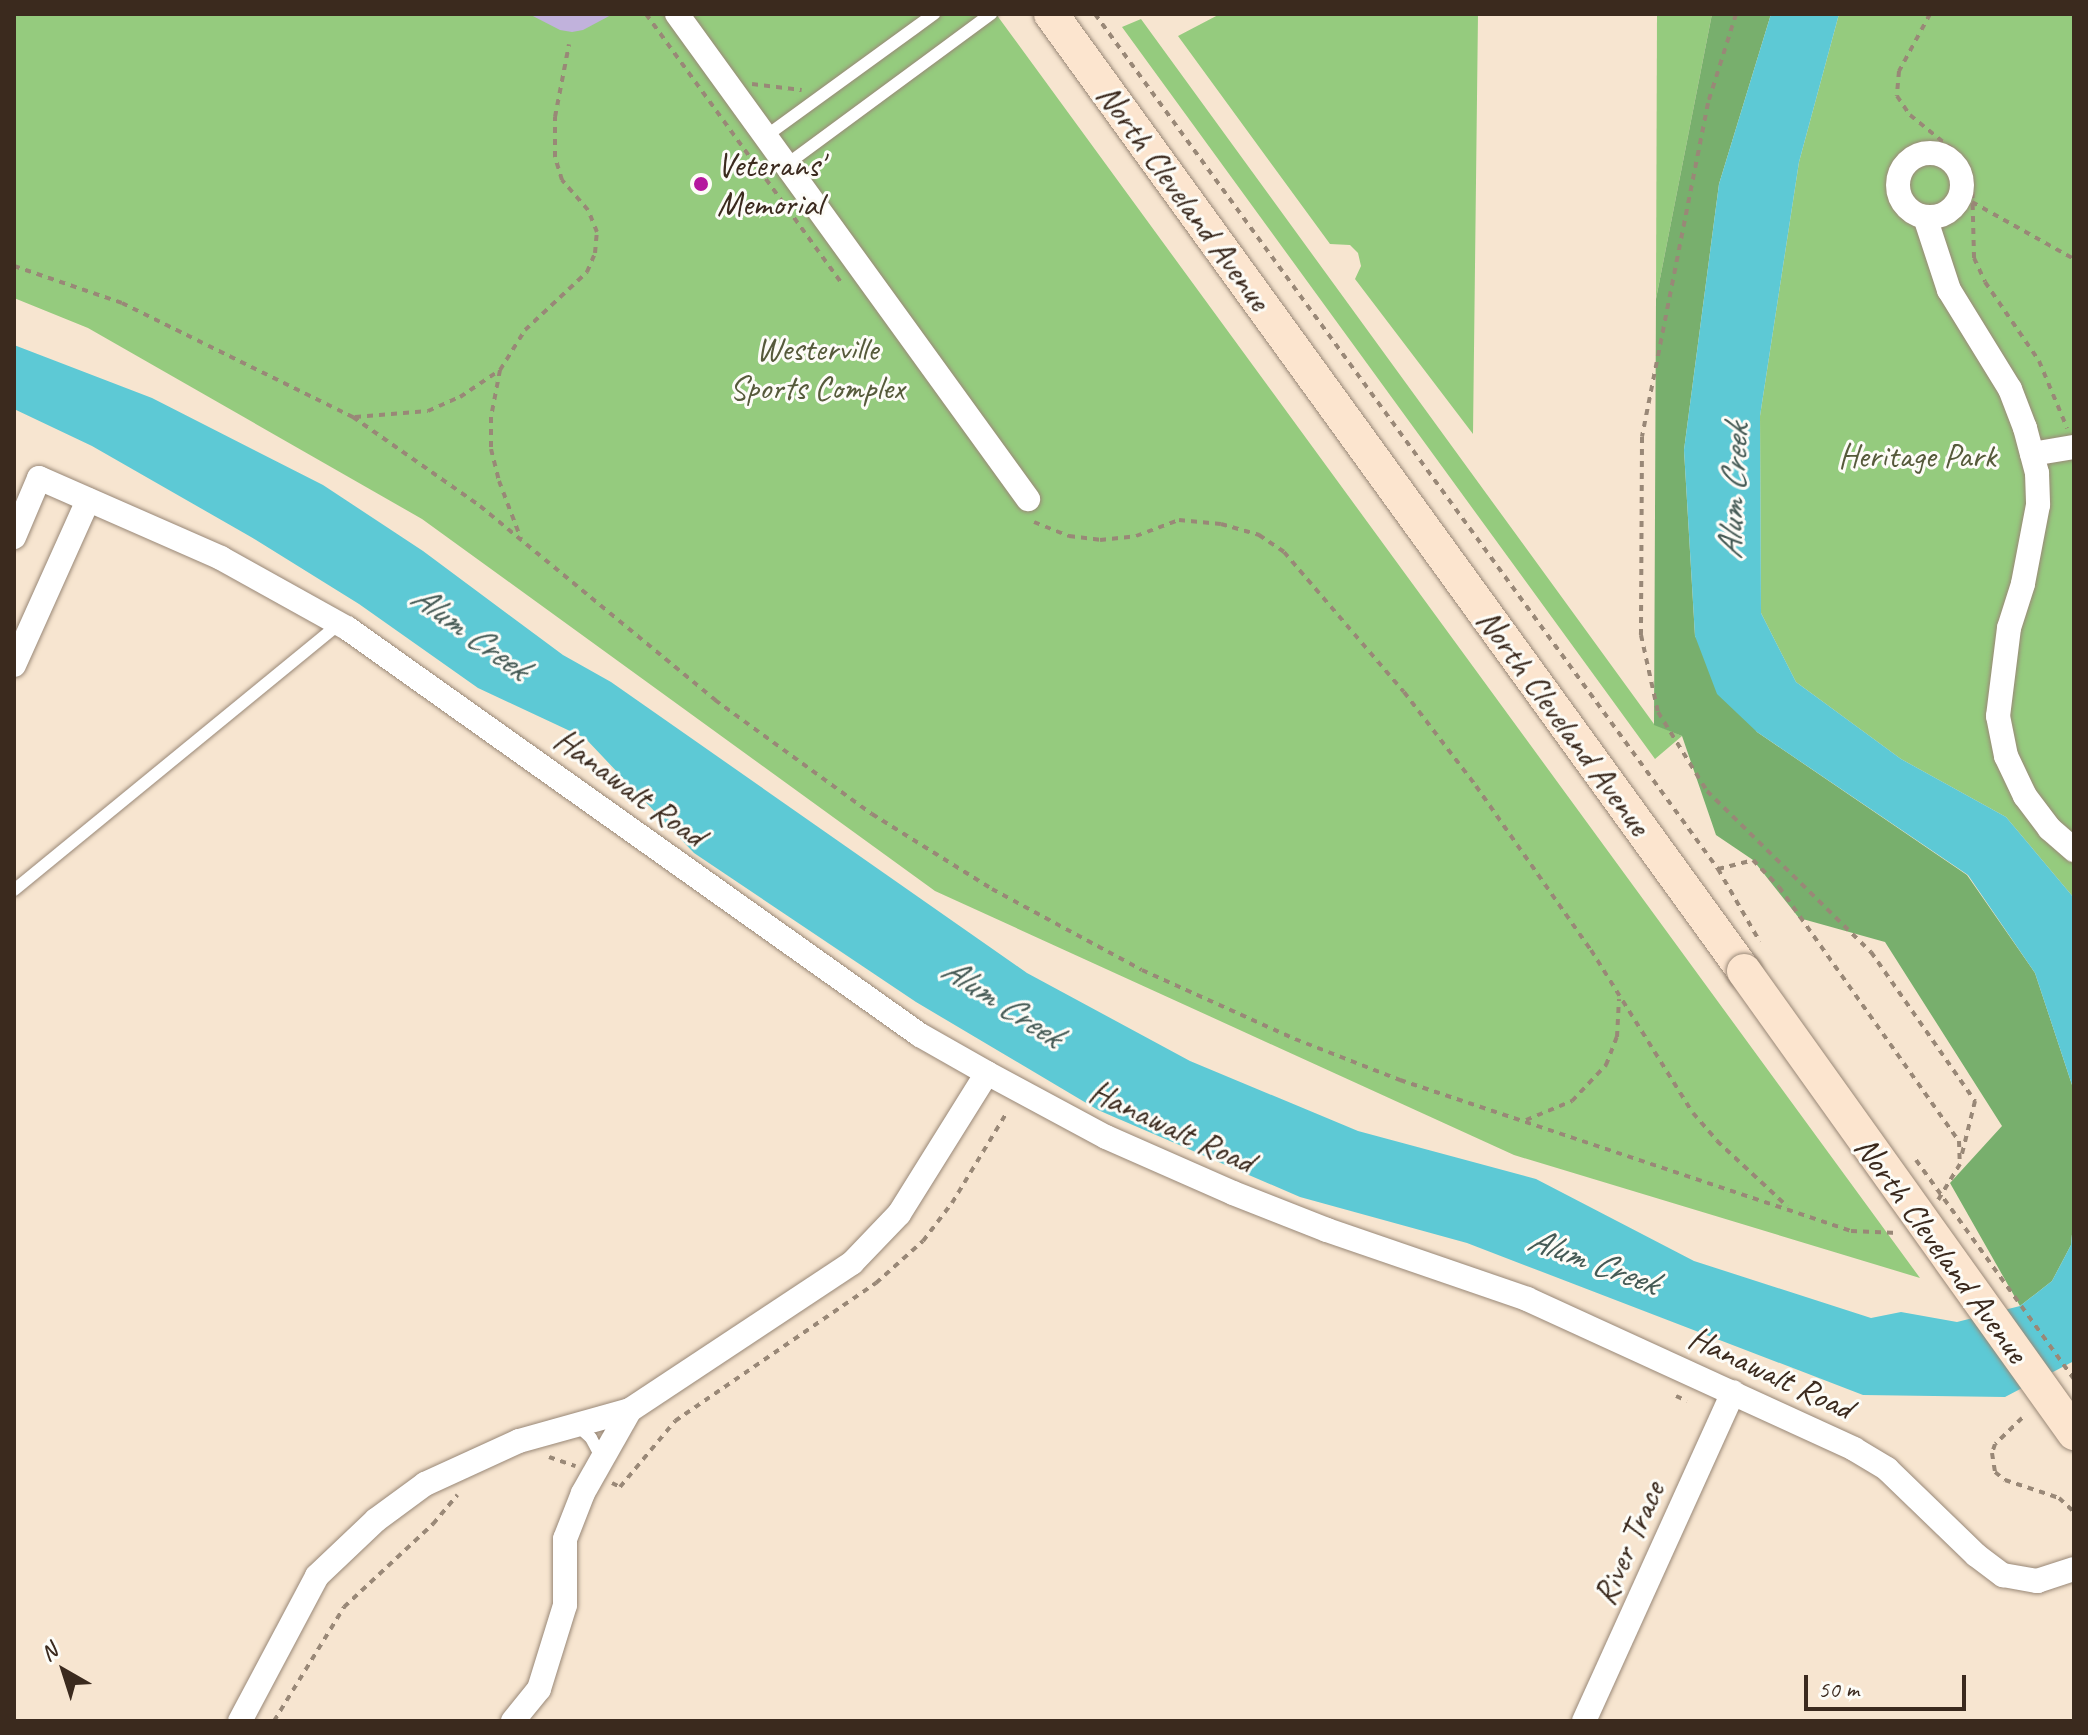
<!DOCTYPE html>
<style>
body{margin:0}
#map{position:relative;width:2088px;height:1735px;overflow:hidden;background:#f7e5d0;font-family:Caveat,sans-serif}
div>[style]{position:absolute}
.green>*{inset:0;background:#95cb7e}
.forest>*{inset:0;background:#78af6d}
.water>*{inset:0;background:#5dc9d5}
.building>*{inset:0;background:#c1b2dc}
.path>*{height:4px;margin-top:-2px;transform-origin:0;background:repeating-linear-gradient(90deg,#987 0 6px,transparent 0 12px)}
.roads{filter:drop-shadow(0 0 2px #987) drop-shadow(0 0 2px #987)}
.lane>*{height:12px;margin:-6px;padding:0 6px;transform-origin:6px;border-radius:6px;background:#fff}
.street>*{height:24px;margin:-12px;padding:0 12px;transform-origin:12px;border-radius:12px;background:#fff}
.street>.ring{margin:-12px;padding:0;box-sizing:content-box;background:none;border:24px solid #fff;border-radius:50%}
.secondary>*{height:34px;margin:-17px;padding:0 17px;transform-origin:17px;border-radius:17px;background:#fce5cf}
.path-bridge>*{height:4px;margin-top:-2px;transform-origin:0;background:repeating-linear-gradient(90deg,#987 0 6px,transparent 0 12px)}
.bridges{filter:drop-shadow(0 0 2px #987) drop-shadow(0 0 2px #987)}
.secondary-bridge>*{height:34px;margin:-17px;padding:0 17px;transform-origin:17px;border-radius:17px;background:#fce5cf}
.dots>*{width:22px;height:22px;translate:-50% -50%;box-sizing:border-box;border:4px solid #fdfcf7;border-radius:50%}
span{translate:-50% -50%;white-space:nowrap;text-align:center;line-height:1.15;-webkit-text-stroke:6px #fdfcf7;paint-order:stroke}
.poi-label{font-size:34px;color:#3b2a1e}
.left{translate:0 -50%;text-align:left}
.street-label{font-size:34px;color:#3b2a1e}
.park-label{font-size:34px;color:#565a3b}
.water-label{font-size:36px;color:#455a55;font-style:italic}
.frame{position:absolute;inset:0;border:16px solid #3b2a1e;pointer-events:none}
.north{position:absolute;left:24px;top:1631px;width:80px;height:80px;-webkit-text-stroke:6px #fdfcf7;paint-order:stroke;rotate:321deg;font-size:22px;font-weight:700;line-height:32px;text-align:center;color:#3b2a1e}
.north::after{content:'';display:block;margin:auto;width:28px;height:36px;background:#3b2a1e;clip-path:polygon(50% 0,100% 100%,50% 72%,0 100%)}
.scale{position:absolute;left:1804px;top:1675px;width:162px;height:36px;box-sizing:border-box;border:4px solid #3b2a1e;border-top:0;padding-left:10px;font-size:24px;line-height:28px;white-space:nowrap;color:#3b2a1e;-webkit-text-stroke:6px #fdfcf7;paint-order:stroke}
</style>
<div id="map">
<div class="green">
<div style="clip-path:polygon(14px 14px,996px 14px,1920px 1278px,1514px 1155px,935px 891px,422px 519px,88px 328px,14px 298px)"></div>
<div style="clip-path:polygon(1220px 14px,1478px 14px,1473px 434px,1355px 279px,1361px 266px,1358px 253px,1350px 245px,1330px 244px,1178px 36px)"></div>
<div style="clip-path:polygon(1657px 14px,1712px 14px,1656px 299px)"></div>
<div style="clip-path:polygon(1839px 14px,2074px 14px,2074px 898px,2006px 817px,1901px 759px,1796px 682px,1761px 613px,1760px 416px,1799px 162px)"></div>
<div style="clip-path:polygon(1141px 19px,1654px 724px,1682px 736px,1655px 759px,1122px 27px)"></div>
</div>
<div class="forest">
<div style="clip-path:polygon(1712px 14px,1771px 14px,1719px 184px,1684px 450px,1695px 636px,1757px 732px,1967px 875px,2035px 973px,2074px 1091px,2074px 1212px,2071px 1245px,2052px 1281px,2020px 1306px,1950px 1183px,2002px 1126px,1885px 942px,1799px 918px,1753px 860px,1716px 835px,1682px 736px,1654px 725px,1656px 299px)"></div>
</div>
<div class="water">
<div style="clip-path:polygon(1771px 14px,1839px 14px,1799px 162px,1760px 416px,1761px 613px,1796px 682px,1901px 759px,2006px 817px,2074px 898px,2074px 1091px,2035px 973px,1968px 875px,1757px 732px,1717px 694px,1695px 636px,1684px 450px,1719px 184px)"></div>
<div style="clip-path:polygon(14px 345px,152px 398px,323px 485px,423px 551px,563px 655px,611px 682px,1027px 973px,1190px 1061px,1358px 1131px,1536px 1179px,1694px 1261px,1871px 1318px,1901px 1312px,1957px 1322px,2020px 1306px,2052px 1281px,2071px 1245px,2074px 1212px,2074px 1361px,2005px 1397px,1863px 1395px,1467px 1243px,1300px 1197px,1098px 1110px,916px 1002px,694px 853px,585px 738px,478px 688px,359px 604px,251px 537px,92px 446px,14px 409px)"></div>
</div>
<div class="building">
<div style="clip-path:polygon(529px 14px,613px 14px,583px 30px,572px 32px,560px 30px)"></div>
</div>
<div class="path">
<div style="left:646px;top:14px;width:331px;rotate:54deg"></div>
<div style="left:1095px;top:14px;width:1058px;rotate:53.92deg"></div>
<div style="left:1718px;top:869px;width:84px;rotate:60.1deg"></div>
<div style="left:1736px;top:14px;width:93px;rotate:107.5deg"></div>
<div style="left:1708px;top:103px;width:340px;rotate:101.2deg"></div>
<div style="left:1642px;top:437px;width:198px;rotate:90.3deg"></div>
<div style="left:1641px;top:635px;width:79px;rotate:77.6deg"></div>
<div style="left:1658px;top:712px;width:93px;rotate:58.2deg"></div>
<div style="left:1707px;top:791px;width:230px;rotate:44.5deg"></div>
<div style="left:1871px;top:952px;width:182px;rotate:55.1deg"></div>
<div style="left:1975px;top:1101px;width:59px;rotate:103.8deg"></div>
<div style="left:1930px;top:14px;width:65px;rotate:118.5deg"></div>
<div style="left:1899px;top:71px;width:25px;rotate:95deg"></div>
<div style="left:1897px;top:96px;width:23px;rotate:56deg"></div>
<div style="left:1910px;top:115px;width:63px;rotate:39.2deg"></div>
<div style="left:1959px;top:155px;width:28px;rotate:63deg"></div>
<div style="left:1972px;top:180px;width:78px;rotate:88.5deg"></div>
<div style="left:1974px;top:258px;width:26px;rotate:65deg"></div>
<div style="left:1985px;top:282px;width:96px;rotate:55.6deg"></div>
<div style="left:2039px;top:361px;width:73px;rotate:67.3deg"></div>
<div style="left:752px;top:84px;width:50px;rotate:6.8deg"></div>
<div style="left:1972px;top:202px;width:117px;rotate:29.2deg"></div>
<div style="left:14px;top:266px;width:114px;rotate:18.9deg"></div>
<div style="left:122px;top:303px;width:258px;rotate:26.3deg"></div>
<div style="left:353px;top:417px;width:155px;rotate:35deg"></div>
<div style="left:480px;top:506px;width:305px;rotate:39.5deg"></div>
<div style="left:715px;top:700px;width:194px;rotate:36deg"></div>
<div style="left:872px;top:814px;width:142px;rotate:32deg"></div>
<div style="left:992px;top:889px;width:170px;rotate:28.4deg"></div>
<div style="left:1142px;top:970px;width:168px;rotate:24.3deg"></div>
<div style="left:1295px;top:1039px;width:113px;rotate:21.3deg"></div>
<div style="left:1400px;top:1080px;width:476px;rotate:18.5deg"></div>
<div style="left:1851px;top:1231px;width:47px;rotate:2.4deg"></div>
<div style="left:500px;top:370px;width:47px;rotate:-58deg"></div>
<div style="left:525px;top:330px;width:85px;rotate:-43.1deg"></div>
<div style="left:587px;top:272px;width:21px;rotate:-67deg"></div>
<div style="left:595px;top:253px;width:21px;rotate:-85deg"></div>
<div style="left:597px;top:232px;width:24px;rotate:-112deg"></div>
<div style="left:588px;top:210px;width:40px;rotate:-131deg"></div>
<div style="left:562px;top:180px;width:24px;rotate:-107deg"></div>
<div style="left:555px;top:157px;width:40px;rotate:-90deg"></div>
<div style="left:555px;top:117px;width:74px;rotate:-79.1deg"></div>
<div style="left:355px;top:417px;width:73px;rotate:-4.7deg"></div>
<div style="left:428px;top:411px;width:35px;rotate:-24deg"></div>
<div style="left:460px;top:397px;width:48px;rotate:-34deg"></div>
<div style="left:500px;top:370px;width:48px;rotate:100.8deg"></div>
<div style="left:491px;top:417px;width:32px;rotate:90deg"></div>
<div style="left:491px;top:449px;width:33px;rotate:76deg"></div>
<div style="left:499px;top:481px;width:62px;rotate:69.2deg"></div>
<div style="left:1034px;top:522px;width:38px;rotate:22deg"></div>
<div style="left:1069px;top:536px;width:31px;rotate:7deg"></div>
<div style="left:1100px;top:540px;width:36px;rotate:-6deg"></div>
<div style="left:1136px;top:536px;width:46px;rotate:-20.4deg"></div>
<div style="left:1179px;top:520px;width:42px;rotate:5.4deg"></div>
<div style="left:1221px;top:524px;width:40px;rotate:16deg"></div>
<div style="left:1259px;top:535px;width:30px;rotate:34deg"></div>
<div style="left:1284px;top:552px;width:184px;rotate:49.4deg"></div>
<div style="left:1404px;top:692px;width:118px;rotate:52.5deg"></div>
<div style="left:1476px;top:786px;width:200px;rotate:55deg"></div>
<div style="left:1591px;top:950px;width:192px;rotate:58deg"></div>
<div style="left:1693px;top:1113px;width:37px;rotate:49deg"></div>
<div style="left:1717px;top:1141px;width:96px;rotate:42.9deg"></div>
<div style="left:1718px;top:869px;width:36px;rotate:-14deg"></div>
<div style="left:1753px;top:860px;width:37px;rotate:46deg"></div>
<div style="left:1779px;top:887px;width:311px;rotate:54.7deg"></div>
<div style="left:1959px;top:1141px;width:23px;rotate:88deg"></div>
<div style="left:1960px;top:1164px;width:42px;rotate:121.4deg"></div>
<div style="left:1526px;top:1120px;width:50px;rotate:-22.4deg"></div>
<div style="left:1572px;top:1101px;width:50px;rotate:-46.6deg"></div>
<div style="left:1606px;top:1065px;width:30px;rotate:-69deg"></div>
<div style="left:1617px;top:1037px;width:38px;rotate:-87deg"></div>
<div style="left:1676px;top:1396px;width:12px;rotate:24deg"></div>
<div style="left:2022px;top:1418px;width:37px;rotate:136deg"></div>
<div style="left:1995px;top:1444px;width:9px;rotate:108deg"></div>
<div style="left:1992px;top:1453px;width:19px;rotate:81deg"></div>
<div style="left:1995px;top:1472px;width:13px;rotate:39deg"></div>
<div style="left:2005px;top:1480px;width:57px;rotate:18.4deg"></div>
<div style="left:2059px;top:1498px;width:21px;rotate:43deg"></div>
<div style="left:549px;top:1457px;width:28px;rotate:19deg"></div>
<div style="left:612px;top:1483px;width:9px;rotate:27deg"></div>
<div style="left:620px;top:1487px;width:86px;rotate:-50.2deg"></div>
<div style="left:675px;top:1421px;width:244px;rotate:-34.5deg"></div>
<div style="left:876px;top:1283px;width:63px;rotate:-41.8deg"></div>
<div style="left:923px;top:1241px;width:48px;rotate:-52.7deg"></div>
<div style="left:952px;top:1203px;width:104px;rotate:-58.8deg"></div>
<div style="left:274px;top:1721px;width:134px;rotate:-58.4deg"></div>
<div style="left:344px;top:1607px;width:122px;rotate:-43deg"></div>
<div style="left:433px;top:1524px;width:38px;rotate:-50deg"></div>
</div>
<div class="roads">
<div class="lane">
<div style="left:766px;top:136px;width:208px;rotate:-36deg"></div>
<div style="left:786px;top:165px;width:255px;rotate:-36.4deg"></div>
<div style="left:14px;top:890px;width:420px;rotate:-39.3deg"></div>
<div style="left:577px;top:1425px;width:19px;rotate:43deg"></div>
<div style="left:591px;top:1438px;width:24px;rotate:62deg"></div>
</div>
<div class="street">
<div style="left:677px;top:14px;width:599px;rotate:54.11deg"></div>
<div class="ring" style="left:1898px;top:153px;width:40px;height:40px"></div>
<div style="left:1925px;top:217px;width:77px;rotate:71.8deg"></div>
<div style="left:1949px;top:290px;width:116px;rotate:58.4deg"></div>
<div style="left:2010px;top:389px;width:42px;rotate:69deg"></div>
<div style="left:2025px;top:428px;width:47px;rotate:75.1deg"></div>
<div style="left:2037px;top:473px;width:32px;rotate:88deg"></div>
<div style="left:2038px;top:505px;width:80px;rotate:100.8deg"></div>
<div style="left:2023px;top:584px;width:46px;rotate:107.7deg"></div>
<div style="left:2009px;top:628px;width:89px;rotate:97.1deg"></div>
<div style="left:1998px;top:716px;width:41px;rotate:78.7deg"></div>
<div style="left:2006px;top:756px;width:44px;rotate:64.6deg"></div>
<div style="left:2025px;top:796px;width:41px;rotate:52.9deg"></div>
<div style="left:2050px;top:829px;width:32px;rotate:41deg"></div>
<div style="left:2032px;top:454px;width:43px;rotate:-9.5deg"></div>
<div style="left:14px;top:537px;width:64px;rotate:-67deg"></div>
<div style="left:39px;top:478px;width:199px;rotate:23.7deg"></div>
<div style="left:221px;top:558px;width:144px;rotate:29.1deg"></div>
<div style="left:347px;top:628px;width:703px;rotate:35.39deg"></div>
<div style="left:920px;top:1035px;width:77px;rotate:29.6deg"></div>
<div style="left:987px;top:1073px;width:135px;rotate:28.3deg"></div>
<div style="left:1106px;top:1137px;width:139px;rotate:23.8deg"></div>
<div style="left:1233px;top:1193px;width:101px;rotate:21.5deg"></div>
<div style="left:1327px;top:1230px;width:212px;rotate:19deg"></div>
<div style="left:1527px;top:1299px;width:360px;rotate:24.6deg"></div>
<div style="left:1854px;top:1449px;width:39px;rotate:31deg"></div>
<div style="left:1887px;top:1469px;width:124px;rotate:44deg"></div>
<div style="left:1976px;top:1555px;width:34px;rotate:37deg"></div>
<div style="left:2003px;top:1575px;width:35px;rotate:10deg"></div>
<div style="left:2037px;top:1581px;width:39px;rotate:-18deg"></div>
<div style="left:14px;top:665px;width:181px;rotate:-65.8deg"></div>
<div style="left:240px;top:1721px;width:164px;rotate:-62deg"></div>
<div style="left:317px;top:1576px;width:81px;rotate:-43.5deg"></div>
<div style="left:376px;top:1520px;width:61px;rotate:-36.3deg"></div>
<div style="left:425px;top:1484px;width:103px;rotate:-24.6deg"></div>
<div style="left:519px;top:1441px;width:115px;rotate:-15.6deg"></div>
<div style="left:630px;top:1410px;width:266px;rotate:-33.5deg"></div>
<div style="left:852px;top:1263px;width:68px;rotate:-46.2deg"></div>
<div style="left:899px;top:1214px;width:166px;rotate:-58deg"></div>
<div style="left:513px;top:1721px;width:41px;rotate:-50.9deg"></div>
<div style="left:539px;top:1689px;width:88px;rotate:-72.8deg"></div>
<div style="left:565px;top:1605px;width:66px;rotate:-90deg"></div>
<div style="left:565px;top:1539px;width:49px;rotate:-68.6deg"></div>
<div style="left:583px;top:1493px;width:95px;rotate:-60.5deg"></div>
<div style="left:1584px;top:1721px;width:361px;rotate:-65.6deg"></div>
</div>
<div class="secondary">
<div style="left:1051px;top:14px;width:1182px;rotate:54.09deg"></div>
</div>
</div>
<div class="path-bridge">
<div style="left:1916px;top:1160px;width:270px;rotate:54.2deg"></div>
</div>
<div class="bridges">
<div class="secondary-bridge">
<div style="left:1744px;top:971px;width:568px;rotate:54.46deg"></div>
</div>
</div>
<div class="dots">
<div style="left:701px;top:184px;background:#b5179e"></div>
</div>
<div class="poi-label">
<span class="left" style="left:717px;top:184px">Veterans'<br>Memorial</span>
</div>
<div class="street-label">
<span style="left:1184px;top:197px;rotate:54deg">North Cleveland Avenue</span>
<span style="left:1564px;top:722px;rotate:54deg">North Cleveland Avenue</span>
<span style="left:630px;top:787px;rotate:36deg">Hanawalt Road</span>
<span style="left:1172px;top:1126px;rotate:25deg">Hanawalt Road</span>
<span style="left:1942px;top:1249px;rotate:54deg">North Cleveland Avenue</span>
<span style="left:1771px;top:1372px;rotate:25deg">Hanawalt Road</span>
<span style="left:1628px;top:1543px;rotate:-66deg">River Trace</span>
</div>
<div class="park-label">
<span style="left:817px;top:368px">Westerville<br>Sports Complex</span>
<span style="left:1917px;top:456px">Heritage Park</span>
</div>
<div class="water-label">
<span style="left:1733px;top:492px;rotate:-87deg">Alum Creek</span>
<span style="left:470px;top:632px;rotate:36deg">Alum Creek</span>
<span style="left:1002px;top:1002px;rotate:33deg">Alum Creek</span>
<span style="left:1593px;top:1261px;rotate:20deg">Alum Creek</span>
</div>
<div class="frame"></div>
<div class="north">N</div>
<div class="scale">50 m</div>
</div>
